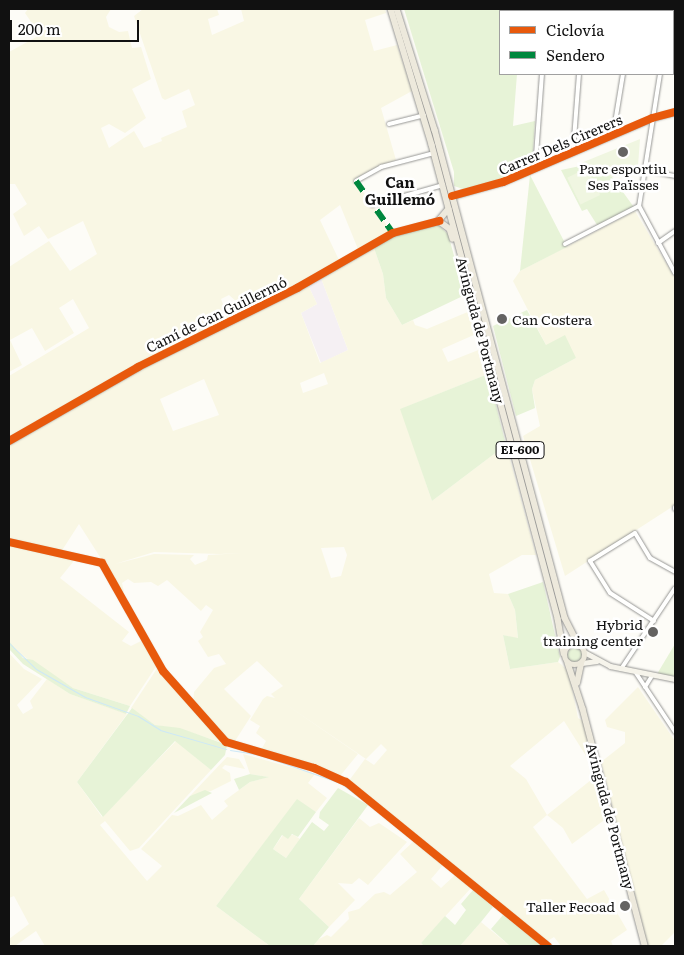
<!DOCTYPE html>
<meta charset="utf-8">
<style>
body{margin:0}
#map{position:relative;width:684px;height:955px;overflow:hidden;background:#fdfcf7;font-family:Literata,serif}
div>[style]{position:absolute}
.industrial>*{inset:0;background:#f5f0f3}
.farmland>*{inset:0;background:#f9f7e4}
.green>*{inset:0;background:#e7f3d7}
.round{border-radius:50%}
.pitch>*{inset:0;background:#f0f6e1;transform-origin:0 0}
.stream>*{height:1px;margin:-0.5px;padding:0 0.5px;transform-origin:0.5px;border-radius:0.5px;background:#cde8f7}
.roads{filter:drop-shadow(0 0 1px #979795) drop-shadow(0 0 1px #979795)}
.street>*{height:4px;margin:-2px;padding:0 2px;transform-origin:2px;border-radius:2px;background:#fffffe}
.secondary>*{height:5px;margin:-2.5px;padding:0 2.5px;transform-origin:2.5px;border-radius:2.5px;background:#f6f4eb}
.primary>*{height:5.5px;margin:-2.75px;padding:0 2.75px;transform-origin:2.75px;border-radius:2.75px;background:#ede9dc}
.primary>.ring{margin:-2.75px;padding:0;box-sizing:content-box;background:none;border:5.5px solid #ede9dc;border-radius:50%}
.quiet>*{height:6px;margin-top:-3px;transform-origin:0;background:repeating-linear-gradient(90deg,#00873e 0 12px,transparent 0 18px)}
.cycleway>*{height:8px;margin:-4px;padding:0 4px;transform-origin:4px;border-radius:4px;background:#e8590c}
.dots>*{width:14px;height:14px;translate:-50% -50%;box-sizing:border-box;border:2px solid #fff;border-radius:50%}
span{translate:-50% -50%;white-space:nowrap;text-align:center;line-height:1.15;-webkit-text-stroke:5px #fff;paint-order:stroke}
.shield-label span{padding:1px 4px;background:#fff;border:1px solid;border-radius:4px;-webkit-text-stroke-width:0}
.shield-label{font-size:12px;color:#111;font-weight:700}
.street-label{font-size:14px;color:#111}
.poi-label{font-size:14px;color:#111}
.left{translate:0 -50%;text-align:left}
.right{translate:-100% -50%;text-align:right}
.neighbourhood-label{font-size:15px;color:#111;font-weight:700}
.frame{position:absolute;inset:0;border:10px solid #111;pointer-events:none}
.legend{position:absolute;left:499px;top:10px;width:175px;height:65px;box-sizing:border-box;background:#fff;border:1px solid #a0a0a0;margin:0;padding:6px 9px;list-style:none;font-size:15px;color:#111}
.legend li{display:flex;align-items:center;gap:10px;height:25px}
.legend b{width:25px;border:1px solid #a0a0a0}
.scale{position:absolute;left:10px;top:20px;width:129px;height:22px;box-sizing:border-box;border:2px solid #111;border-top:0;padding-left:6px;font-size:15px;line-height:18px;white-space:nowrap;color:#111;-webkit-text-stroke:4px #fff;paint-order:stroke}
</style>
<div id="map">
<div class="industrial">
<div style="clip-path:polygon(321px 278px,348px 350px,321px 363px,301px 313px,317px 304px,308px 285px)"></div>
</div>
<div class="farmland">
<div style="clip-path:polygon(28px 9px,111px 9px,106px 17px,109px 27px,119px 32px,128px 31px,132px 48px,141px 47px,151px 79px,132px 89px,146px 118px,125px 133px,109px 124px,101px 128px,109px 148px,134px 131px,144px 148px,162px 141px,161px 138px,187px 127px,182px 111px,195px 105px,189px 89px,165px 100px,162px 98px,134px 16px,143px 9px,217px 9px,219px 15px,208px 19px,212px 35px,244px 21px,241px 9px,385px 9px,386px 13px,365px 20px,374px 51px,397px 45px,412px 91px,381px 108px,396px 160px,354px 179px,391px 231px,358px 249px,340px 205px,320px 220px,339px 260px,293px 288px,242px 312px,237px 302px,229px 295px,221px 299px,229px 319px,142px 361px,9px 439px,9px 376px,89px 328px,73px 299px,59px 308px,74px 333px,45px 351px,32px 328px,10px 340px,22px 365px,9px 372px,9px 267px,49px 241px,70px 271px,97px 254px,83px 221px,48px 239px,39px 226px,24px 236px,13px 214px,27px 204px,15px 184px,9px 184px,9px 52px,40px 35px,25px 13px)"></div>
<div style="clip-path:polygon(635px 211px,675px 278px,675px 505px,565px 576px,523px 436px,540px 426px,532px 389px,535px 380px,576px 358px,546px 345px,513px 281px,520px 271px)"></div>
<div style="clip-path:polygon(evenodd,374px 248px,383px 274px,386px 298px,402px 325px,413px 320px,415px 325px,427px 329px,470px 311px,476px 334px,442px 349px,448px 362px,481px 349px,488px 374px,401px 409px,432px 501px,506px 445px,536px 555px,522px 555px,489px 574px,494px 593px,508px 594px,515px 610px,518px 639px,503px 635px,510px 669px,558px 662px,562px 665px,569px 673px,578px 718px,583px 721px,592px 757px,588px 759px,564px 721px,510px 766px,526px 779px,547px 815px,596px 776px,607px 818px,572px 844px,563px 828px,547px 815px,533px 827px,587px 899px,604px 890px,627px 930px,611px 941px,613px 946px,561px 946px,554px 937px,546px 942px,348px 782px,365px 759px,374px 765px,387px 750px,381px 744px,366px 759px,278px 699px,358px 754px,340px 776px,260px 752px,266px 741px,256px 733px,260px 726px,250px 720px,263px 699px,267px 696px,275px 698px,271px 694px,283px 686px,257px 661px,224px 689px,251px 716px,235px 741px,232px 744px,224px 740px,193px 703px,194px 692px,214px 668px,226px 664px,219px 654px,208px 657px,198px 641px,203px 637px,200px 632px,213px 610px,206px 605px,201px 611px,167px 580px,158px 586px,151px 582px,134px 583px,128px 579px,122px 583px,124px 592px,120px 591px,105px 567px,108px 564px,100px 557px,79px 524px,61px 552px,9px 540px,9px 446px,146px 366px,308px 285px,317px 304px,301px 313px,320px 363px,348px 350px,321px 278px,374px 248px,324px 373px,328px 384px,303px 393px,300px 383px,324px 373px,374px 248px,204px 379px,219px 415px,173px 431px,160px 399px,204px 379px,374px 248px,344px 547px,347px 555px,341px 576px,331px 578px,321px 548px,344px 547px,374px 248px,154px 552px,220px 554px,243px 553px,208px 555px,207px 560px,195px 565px,190px 559px,194px 555px,154px 554px,115px 564px,154px 552px)"></div>
<div style="clip-path:polygon(9px 544px,71px 557px,73px 562px,60px 578px,129px 632px,122px 641px,131px 646px,143px 640px,157px 665px,130px 706px,73px 688px,17px 652px,9px 641px)"></div>
<div style="clip-path:polygon(9px 653px,24px 669px,42px 679px,17px 705px,23px 714px,33px 708px,30px 701px,47px 679px,70px 694px,127px 714px,77px 782px,102px 817px,176px 741px,211px 770px,139px 848px,130px 851px,105px 821px,100px 825px,147px 881px,162px 866px,141px 849px,172px 815px,178px 816px,201px 805px,212px 820px,228px 806px,224px 801px,250px 782px,268px 777px,250px 774px,243px 754px,315px 774px,308px 783px,327px 798px,316px 812px,297px 800px,216px 906px,270px 946px,45px 946px,36px 931px,15px 946px,9px 946px,9px 939px,29px 924px,14px 896px,9px 898px)"></div>
<div style="clip-path:polygon(158px 667px,219px 737px,223px 743px,180px 729px,155px 725px,131px 708px)"></div>
<div style="clip-path:polygon(638px 687px,675px 741px,675px 932px,661px 946px,648px 946px,601px 762px,625px 743px,625px 732px,607px 727px,605px 720px)"></div>
<div style="clip-path:polygon(227px 757px,239px 759px,245px 769px,225px 765px,222px 768px,230px 773px,231px 781px,211px 791px,190px 796px)"></div>
<div style="clip-path:polygon(359px 818px,370px 827px,379px 823px,407px 842px,368px 885px,359px 878px,352px 884px,338px 883px,355px 900px,329px 927px,299px 899px)"></div>
<div style="clip-path:polygon(283px 835px,294px 835px,300px 839px,286px 858px,273px 849px)"></div>
<div style="clip-path:polygon(414px 841px,443px 865px,431px 879px,441px 888px,455px 875px,471px 888px,421px 943px,424px 946px,313px 946px,319px 939px,327px 935px,331px 937px,349px 919px,348px 912px,359px 909px,375px 894px,384px 892px,390px 895px,417px 872px,400px 854px)"></div>
<div style="clip-path:polygon(481px 922px,510px 946px,460px 946px)"></div>
</div>
<div class="green">
<div style="clip-path:polygon(404px 9px,521px 9px,500px 11px,500px 74px,517px 74px,513px 126px,535px 121px,532px 166px,491px 182px,463px 189px,454px 186px,454px 172px)"></div>
<div style="clip-path:polygon(585px 165px,612px 177px,636px 210px,599px 228px,587px 209px,582px 211px,561px 170px)"></div>
<div style="clip-path:polygon(530px 175px,567px 247px,520px 271px)"></div>
<div style="clip-path:polygon(438px 225px,448px 234px,465px 295px,402px 325px,386px 298px,383px 274px,374px 248px,395px 236px)"></div>
<div style="clip-path:polygon(527px 310px,546px 345px,565px 335px,576px 358px,535px 380px,532px 389px,535px 408px,516px 416px,493px 326px)"></div>
<div style="clip-path:polygon(488px 374px,506px 445px,432px 501px,400px 409px)"></div>
<div style="clip-path:polygon(543px 582px,560px 657px,558px 662px,510px 669px,503px 635px,518px 638px,515px 610px,508px 594px)"></div>
<div style="clip-path:polygon(9px 641px,23px 658px,33px 660px,73px 688px,130px 706px,126px 714px,70px 694px,23px 664px,9px 649px)"></div>
<div style="clip-path:polygon(675px 644px,675px 676px,657px 674px)"></div>
<div class="round" style="left:567px;top:648px;width:16px;height:16px"></div>
<div style="clip-path:polygon(132px 708px,155px 725px,180px 728px,227px 745px,225px 755px,211px 770px,175px 741px,103px 817px,77px 782px)"></div>
<div style="clip-path:polygon(250px 774px,269px 777px,250px 782px,239px 790px,234px 779px)"></div>
<div style="clip-path:polygon(338px 788px,368px 805px,299px 899px,329px 927px,313px 946px,270px 946px,216px 906px,297px 799px,316px 812px,298px 837px,292px 834px,288px 839px,282px 835px,273px 849px,286px 858px,312px 822px,324px 831px,329px 825px,319px 818px,320px 812px)"></div>
<div style="clip-path:polygon(205px 790px,212px 793px,174px 813px,190px 796px)"></div>
<div style="clip-path:polygon(473px 890px,493px 907px,481px 922px,460px 946px,424px 946px,421px 943px,445px 916px,455px 925px,466px 910px,461px 904px)"></div>
<div style="clip-path:polygon(503px 915px,542px 946px,510px 946px,491px 929px)"></div>
</div>
<div class="pitch">
<div style="clip-path:polygon(640px 139px,638px 166px,612px 177px,581px 163px)"></div>
<div style="left:587px;top:168px;width:30px;height:22px;rotate:64deg"></div>
</div>
<div class="stream">
<div style="left:9px;top:643px;width:37px;rotate:44deg"></div>
<div style="left:36px;top:669px;width:56px;rotate:29.7deg"></div>
<div style="left:85px;top:697px;width:56px;rotate:19.7deg"></div>
<div style="left:138px;top:716px;width:26px;rotate:32deg"></div>
<div style="left:160px;top:730px;width:69px;rotate:16.1deg"></div>
<div style="left:230px;top:750px;width:30px;rotate:9deg"></div>
<div style="left:260px;top:755px;width:83px;rotate:19.1deg"></div>
<div style="left:342px;top:784px;width:76px;rotate:37deg"></div>
<div style="left:456px;top:873px;width:21px;rotate:43deg"></div>
<div style="left:474px;top:890px;width:89px;rotate:39.1deg"></div>
</div>
<div class="roads">
<div class="street">
<div style="left:546px;top:11px;width:2px;rotate:-63deg"></div>
<div style="left:584px;top:11px;width:2px;rotate:-90deg"></div>
<div style="left:634px;top:11px;width:2px;rotate:-90deg"></div>
<div style="left:671px;top:11px;width:2px;rotate:-90deg"></div>
<div style="left:660px;top:74px;width:134px;rotate:99deg"></div>
<div style="left:639px;top:206px;width:76px;rotate:61.8deg"></div>
<div style="left:389px;top:124px;width:36px;rotate:-14deg"></div>
<div style="left:613px;top:135px;width:62px;rotate:-80.7deg"></div>
<div style="left:573px;top:152px;width:78px;rotate:-85.6deg"></div>
<div style="left:535px;top:169px;width:95px;rotate:-85.8deg"></div>
<div style="left:644px;top:170px;width:32px;rotate:11deg"></div>
<div style="left:356px;top:181px;width:29px;rotate:-29deg"></div>
<div style="left:381px;top:167px;width:55px;rotate:-14.8deg"></div>
<div style="left:372px;top:205px;width:74px;rotate:-15.7deg"></div>
<div style="left:658px;top:243px;width:21px;rotate:-35deg"></div>
<div style="left:565px;top:244px;width:83px;rotate:-27.2deg"></div>
<div style="left:675px;top:507px;width:2px;rotate:90deg"></div>
<div style="left:9px;top:542px;width:95px;rotate:12.7deg"></div>
<div style="left:102px;top:563px;width:124px;rotate:60.5deg"></div>
<div style="left:163px;top:671px;width:95px;rotate:48.4deg"></div>
<div style="left:226px;top:742px;width:92px;rotate:16.5deg"></div>
<div style="left:314px;top:768px;width:35px;rotate:24deg"></div>
<div style="left:346px;top:782px;width:260px;rotate:39.1deg"></div>
<div style="left:654px;top:621px;width:52px;rotate:-147.5deg"></div>
<div style="left:610px;top:593px;width:38px;rotate:-122deg"></div>
<div style="left:590px;top:561px;width:53px;rotate:-31.9deg"></div>
<div style="left:635px;top:533px;width:29px;rotate:59deg"></div>
<div style="left:650px;top:558px;width:29px;rotate:29deg"></div>
<div style="left:621px;top:669px;width:97px;rotate:-56.3deg"></div>
<div style="left:636px;top:673px;width:71px;rotate:56.5deg"></div>
<div style="left:645px;top:687px;width:13px;rotate:-58deg"></div>
</div>
<div class="secondary">
<div style="left:452px;top:196px;width:53px;rotate:-15.4deg"></div>
<div style="left:503px;top:182px;width:162px;rotate:-23.2deg"></div>
<div style="left:652px;top:118px;width:24px;rotate:-15deg"></div>
<div style="left:9px;top:441px;width:149px;rotate:-29.8deg"></div>
<div style="left:138px;top:367px;width:178px;rotate:-26.4deg"></div>
<div style="left:297px;top:288px;width:111px;rotate:-29.8deg"></div>
<div style="left:393px;top:233px;width:48px;rotate:-14.6deg"></div>
<div style="left:584px;top:652px;width:30px;rotate:28deg"></div>
<div style="left:610px;top:666px;width:66px;rotate:11.3deg"></div>
<div style="left:582px;top:663px;width:15px;rotate:-8deg"></div>
</div>
<div class="primary">
<div style="left:391px;top:9px;width:142px;rotate:73.2deg"></div>
<div style="left:432px;top:145px;width:490px;rotate:75.1deg"></div>
<div style="left:558px;top:619px;width:35px;rotate:80deg"></div>
<div style="left:397px;top:9px;width:127px;rotate:72.6deg"></div>
<div style="left:435px;top:130px;width:505px;rotate:75.08deg"></div>
<div style="left:565px;top:618px;width:31px;rotate:63deg"></div>
<div style="left:449px;top:209px;width:16px;rotate:130deg"></div>
<div style="left:439px;top:221px;width:14px;rotate:36deg"></div>
<div style="left:450px;top:229px;width:10px;rotate:73deg"></div>
<div class="ring" style="left:565px;top:645px;width:14.5px;height:14.5px"></div>
<div style="left:568px;top:663px;width:48px;rotate:71.9deg"></div>
<div style="left:583px;top:709px;width:245px;rotate:75.3deg"></div>
<div style="left:577px;top:683px;width:19px;rotate:-78deg"></div>
</div>
</div>
<div class="quiet">
<div style="left:356px;top:181px;width:64px;rotate:54.6deg"></div>
</div>
<div class="cycleway">
<div style="left:452px;top:196px;width:53px;rotate:-15.4deg"></div>
<div style="left:503px;top:182px;width:162px;rotate:-23.2deg"></div>
<div style="left:652px;top:118px;width:24px;rotate:-15deg"></div>
<div style="left:9px;top:441px;width:149px;rotate:-29.8deg"></div>
<div style="left:138px;top:367px;width:178px;rotate:-26.4deg"></div>
<div style="left:297px;top:288px;width:111px;rotate:-29.8deg"></div>
<div style="left:393px;top:233px;width:48px;rotate:-14.6deg"></div>
<div style="left:9px;top:542px;width:95px;rotate:12.7deg"></div>
<div style="left:102px;top:563px;width:124px;rotate:60.5deg"></div>
<div style="left:163px;top:671px;width:95px;rotate:48.4deg"></div>
<div style="left:226px;top:742px;width:92px;rotate:16.5deg"></div>
<div style="left:314px;top:768px;width:35px;rotate:24deg"></div>
<div style="left:346px;top:782px;width:260px;rotate:39.1deg"></div>
</div>
<div class="dots">
<div style="left:623px;top:152px;background:#646362"></div>
<div style="left:502px;top:319px;background:#646362"></div>
<div style="left:653px;top:632px;background:#646362"></div>
<div style="left:625px;top:906px;background:#646362"></div>
</div>
<div class="shield-label">
<span style="left:520px;top:450px">EI-600</span>
</div>
<div class="street-label">
<span style="left:560px;top:144px;rotate:-23deg">Carrer Dels Cirerers</span>
<span style="left:216px;top:314px;rotate:-26deg">Camí de Can Guillermó</span>
<span style="left:481px;top:330px;rotate:75deg">Avinguda de Portmany</span>
<span style="left:611px;top:816px;rotate:75deg">Avinguda de Portmany</span>
</div>
<div class="poi-label">
<span style="left:623px;top:176px">Parc esportiu<br>Ses Païsses</span>
<span class="left" style="left:512px;top:319px">Can Costera</span>
<span class="right" style="left:643px;top:632px">Hybrid<br>training center</span>
<span class="right" style="left:615px;top:906px">Taller Fecoad</span>
</div>
<div class="neighbourhood-label">
<span style="left:400px;top:190px">Can<br>Guillemó</span>
</div>
<div class="frame"></div>
<ul class="legend">
<li><b style="height:6px;background:#e8590c"></b>Ciclovía</li>
<li><b style="height:6px;background:#00873e"></b>Sendero</li>
</ul>
<div class="scale">200 m</div>
</div>
